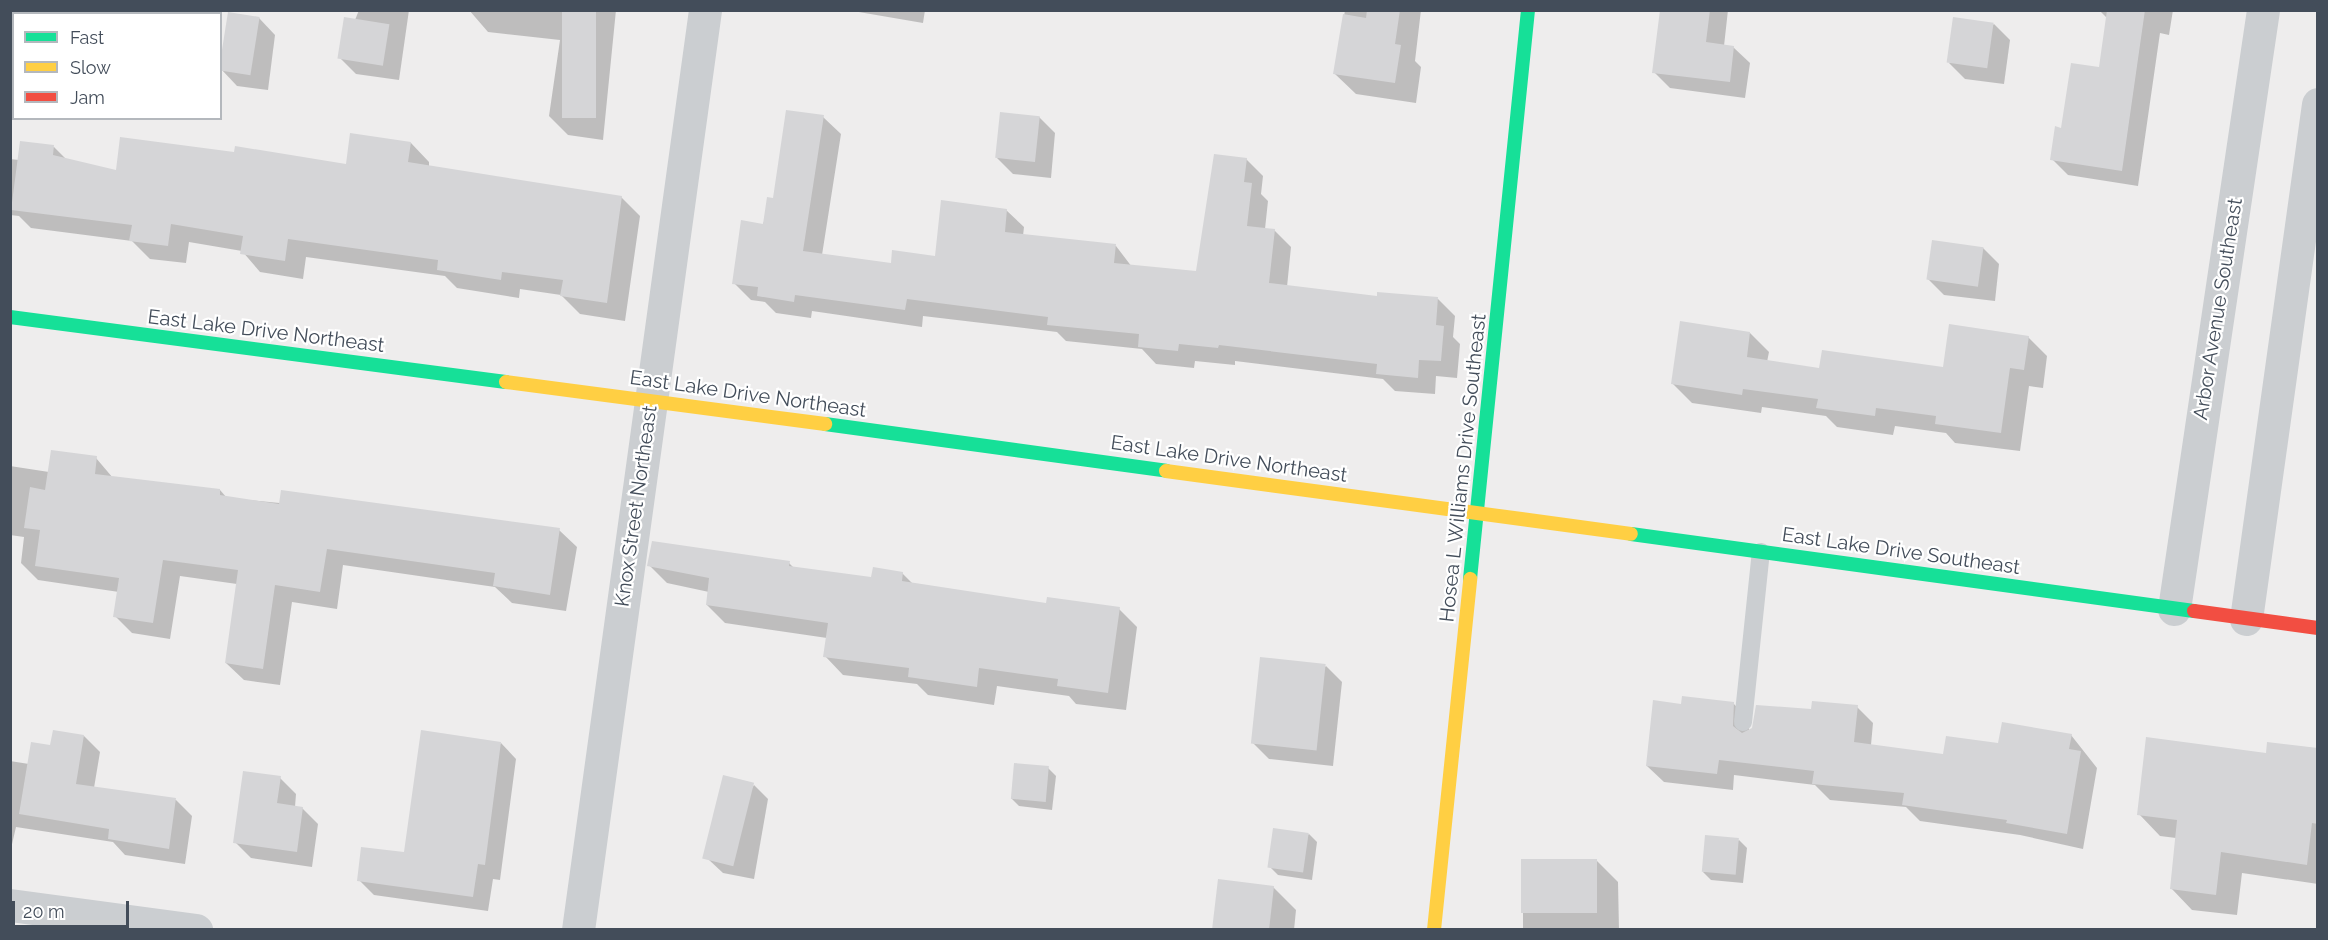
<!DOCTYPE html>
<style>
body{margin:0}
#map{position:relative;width:2328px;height:940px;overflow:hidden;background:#eeeded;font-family:Raleway,sans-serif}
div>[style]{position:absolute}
.shadow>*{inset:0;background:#0003}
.building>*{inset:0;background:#d5d5d7;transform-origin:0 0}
.lane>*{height:18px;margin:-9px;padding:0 9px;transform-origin:9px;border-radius:9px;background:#cbced1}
.street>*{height:33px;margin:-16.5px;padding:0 16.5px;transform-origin:16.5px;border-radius:16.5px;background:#cbced1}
.fast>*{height:14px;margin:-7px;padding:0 7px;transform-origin:7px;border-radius:7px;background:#16e098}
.slow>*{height:14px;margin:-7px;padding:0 7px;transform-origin:7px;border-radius:7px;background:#ffcf43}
.jam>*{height:14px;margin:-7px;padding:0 7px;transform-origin:7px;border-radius:7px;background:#f24e42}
span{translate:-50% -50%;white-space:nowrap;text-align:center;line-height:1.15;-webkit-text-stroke:4.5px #fff;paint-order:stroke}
.street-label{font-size:20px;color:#434d5a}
.frame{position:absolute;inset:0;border:12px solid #434d5a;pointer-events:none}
.legend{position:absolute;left:12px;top:12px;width:210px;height:108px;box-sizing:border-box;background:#fff;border:2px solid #b4b8bd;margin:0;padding:8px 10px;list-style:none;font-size:18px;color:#434d5a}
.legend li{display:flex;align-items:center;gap:12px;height:30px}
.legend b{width:30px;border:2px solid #b4b8bd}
.scale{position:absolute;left:12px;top:901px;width:117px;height:27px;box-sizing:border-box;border:3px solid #434d5a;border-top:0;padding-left:8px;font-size:18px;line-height:21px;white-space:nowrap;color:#434d5a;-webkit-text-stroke:4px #fff;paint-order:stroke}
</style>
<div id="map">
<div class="shadow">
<div style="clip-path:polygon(10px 10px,24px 10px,14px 15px)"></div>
<div style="clip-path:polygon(359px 10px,409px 10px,399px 80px,356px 74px,340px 58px)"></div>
<div style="clip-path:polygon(469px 10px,616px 10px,603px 140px,568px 135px,549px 116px,560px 40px,488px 32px)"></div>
<div style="clip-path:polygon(847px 10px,925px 10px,923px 23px)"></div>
<div style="clip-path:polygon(1345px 10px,1421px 10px,1415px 61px,1421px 67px,1416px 103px,1356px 94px,1335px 74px)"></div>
<div style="clip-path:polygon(1662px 10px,1728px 10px,1724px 46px,1733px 47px,1750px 63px,1745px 98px,1670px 88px,1654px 72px)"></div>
<div style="clip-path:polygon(2099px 10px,2173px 10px,2169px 35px,2160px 33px,2138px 186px,2068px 175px,2052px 159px,2062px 130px,2101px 69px,2108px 19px)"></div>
<div style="clip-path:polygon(259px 18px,275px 35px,268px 90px,237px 86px,221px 69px)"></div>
<div style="clip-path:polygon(1994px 24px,2010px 40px,2004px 84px,1965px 79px,1949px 63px)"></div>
<div style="clip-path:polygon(823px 117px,841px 134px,822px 255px,892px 265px,936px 258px,1006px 210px,1024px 227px,1023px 236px,1116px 246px,1132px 267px,1197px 273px,1246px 159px,1263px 176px,1261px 194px,1268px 201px,1265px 229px,1274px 230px,1291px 247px,1287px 287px,1378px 298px,1438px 299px,1455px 316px,1453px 337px,1460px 344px,1457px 378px,1436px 376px,1435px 394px,1395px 391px,1383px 379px,1235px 361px,1235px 365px,1195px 361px,1194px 368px,1156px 364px,1142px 349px,1066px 341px,1057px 332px,923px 316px,922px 327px,812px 311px,811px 318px,776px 313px,765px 302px,751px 300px,734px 283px,775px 199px)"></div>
<div style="clip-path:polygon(1039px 117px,1055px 133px,1051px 178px,1013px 174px,997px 158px)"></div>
<div style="clip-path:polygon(411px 143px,429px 162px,429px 167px,621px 197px,640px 216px,625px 321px,580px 314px,561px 295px,520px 289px,519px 298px,457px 288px,445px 276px,306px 257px,303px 279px,260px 272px,242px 251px,189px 242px,186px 263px,150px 259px,132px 241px,31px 228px,19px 216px,10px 215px,10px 159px,19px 160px,54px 147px,67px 160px,117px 172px,347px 166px)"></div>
<div style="clip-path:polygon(1983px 248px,1999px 264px,1995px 301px,1944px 295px,1928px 279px)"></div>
<div style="clip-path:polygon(1750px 333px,1769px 352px,1767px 362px,1821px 369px,1944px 369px,2028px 337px,2047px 356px,2043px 388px,2029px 386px,2020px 451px,1955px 443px,1946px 433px,1895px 426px,1893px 435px,1837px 427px,1826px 416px,1762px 407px,1761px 413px,1692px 403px,1673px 384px)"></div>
<div style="clip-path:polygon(96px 458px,113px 478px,220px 490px,227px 498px,559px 530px,577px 547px,566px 611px,512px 603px,495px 587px,343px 565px,337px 609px,292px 602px,280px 685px,244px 680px,226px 663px,237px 584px,180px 576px,170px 639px,132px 633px,115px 616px,119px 592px,38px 580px,21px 563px,24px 537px,10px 535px,10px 466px,49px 472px)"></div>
<div style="clip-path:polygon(789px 563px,795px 569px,873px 579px,902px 573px,914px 585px,1047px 604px,1119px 609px,1137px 627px,1126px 710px,1076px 704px,1069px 696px,997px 686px,994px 705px,928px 695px,917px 684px,843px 675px,825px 656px,827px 638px,725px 623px,707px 605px,709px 592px,667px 583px,649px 565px)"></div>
<div style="clip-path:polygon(1326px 666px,1342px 682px,1333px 766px,1269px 759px,1253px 743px)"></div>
<div style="clip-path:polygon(1733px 703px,1749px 720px,1749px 731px,1812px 711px,1857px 707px,1873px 723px,1871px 745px,1945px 756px,2071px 735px,2097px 768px,2083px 849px,2020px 835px,1920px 821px,1906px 807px,1830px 800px,1815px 785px,1734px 775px,1733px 790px,1664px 782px,1647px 766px,1682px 705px)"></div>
<div style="clip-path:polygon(84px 736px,100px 752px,94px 788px,176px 800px,192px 816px,185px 864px,125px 855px,113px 842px,16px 827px,10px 853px,10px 761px,29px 764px,51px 747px)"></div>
<div style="clip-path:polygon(501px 743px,516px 759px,500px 880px,493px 879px,488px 911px,374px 895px,359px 880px,405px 854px)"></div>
<div style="clip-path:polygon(2318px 749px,2318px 884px,2242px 873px,2237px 915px,2192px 910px,2171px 888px,2176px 838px,2160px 836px,2139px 814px,2267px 754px)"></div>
<div style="clip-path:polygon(1048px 768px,1056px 776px,1052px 810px,1019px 806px,1011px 798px)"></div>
<div style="clip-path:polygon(280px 778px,296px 794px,295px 807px,302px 808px,318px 824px,312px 867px,251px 858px,235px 842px)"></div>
<div style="clip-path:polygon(754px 785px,768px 799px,754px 879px,723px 873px,708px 859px)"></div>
<div style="clip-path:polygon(1309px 834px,1317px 842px,1312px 880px,1278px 875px,1270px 867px)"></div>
<div style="clip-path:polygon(1739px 840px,1747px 848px,1743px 883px,1711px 880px,1703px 872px)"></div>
<div style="clip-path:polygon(1596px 860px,1618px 882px,1619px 930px,1523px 930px,1523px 861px)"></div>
<div style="clip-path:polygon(1273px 887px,1296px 910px,1294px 930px,1214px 930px)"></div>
</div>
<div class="building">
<div style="left:562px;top:10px;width:34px;height:108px"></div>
<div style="clip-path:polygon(1367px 10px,1400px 10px,1395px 44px,1401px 45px,1395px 83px,1333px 74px,1343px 14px,1366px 18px)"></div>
<div style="clip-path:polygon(1660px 10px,1710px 10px,1706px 42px,1734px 46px,1730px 82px,1652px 73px)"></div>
<div style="clip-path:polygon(2107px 10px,2145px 10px,2122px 171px,2050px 160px,2055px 126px,2061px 128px,2071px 63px,2099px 67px)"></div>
<div style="left:228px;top:12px;width:32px;height:59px;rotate:9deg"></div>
<div style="left:344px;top:17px;width:46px;height:42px;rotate:9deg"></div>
<div style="left:1953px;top:17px;width:41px;height:46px;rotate:8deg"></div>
<div style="clip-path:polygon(786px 110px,824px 115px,803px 251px,891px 263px,892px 250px,935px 256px,941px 200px,1007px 209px,1005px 232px,1116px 244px,1114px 263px,1196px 271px,1214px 154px,1247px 158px,1244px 182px,1252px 183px,1247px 226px,1275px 229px,1269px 283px,1377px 296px,1377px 292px,1438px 297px,1436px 325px,1444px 326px,1441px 361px,1419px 360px,1418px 378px,1376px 374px,1377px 364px,1219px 345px,1218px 348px,1179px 344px,1178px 351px,1138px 347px,1139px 334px,1047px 325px,1048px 317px,907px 299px,905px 310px,795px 295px,794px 302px,757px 296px,758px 287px,732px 284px,741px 220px,763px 224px,767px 197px,773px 198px)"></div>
<div style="left:1000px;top:112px;width:40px;height:46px;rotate:6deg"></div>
<div style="clip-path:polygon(350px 133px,411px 142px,408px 162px,622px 196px,607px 303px,560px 296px,563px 280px,502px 272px,501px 280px,437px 270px,438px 260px,288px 239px,285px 261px,240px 254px,243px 236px,171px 224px,168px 246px,129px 241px,132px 225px,11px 210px,20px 141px,54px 145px,53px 155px,116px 170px,120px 137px,234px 152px,235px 146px,346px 164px)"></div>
<div style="left:1932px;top:240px;width:52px;height:40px;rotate:8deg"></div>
<div style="clip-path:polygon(1680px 321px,1750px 332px,1747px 357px,1819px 368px,1822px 350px,1943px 367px,1949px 324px,2029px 336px,2024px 370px,2010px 368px,2001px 433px,1935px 424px,1936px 416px,1876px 408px,1875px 416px,1816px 408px,1818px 399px,1743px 389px,1742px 395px,1671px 384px)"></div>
<div style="clip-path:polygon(51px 450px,97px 456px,95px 474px,220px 489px,220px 495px,279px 504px,281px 490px,560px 528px,550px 595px,493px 586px,495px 573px,327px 549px,320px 592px,275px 585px,263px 669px,225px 663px,238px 570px,163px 560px,153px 623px,113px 617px,119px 578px,35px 566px,40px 530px,24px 528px,30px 487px,45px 490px)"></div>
<div style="clip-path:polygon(652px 541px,790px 561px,789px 566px,871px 577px,873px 567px,903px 572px,902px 581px,1046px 603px,1047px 597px,1120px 607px,1108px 693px,1057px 686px,1058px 679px,979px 668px,977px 687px,908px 677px,909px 668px,823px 657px,828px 623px,706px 605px,709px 578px,647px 566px)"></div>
<div style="left:1260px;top:657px;width:66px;height:87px;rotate:6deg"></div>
<div style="clip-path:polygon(1682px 696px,1734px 702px,1733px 726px,1742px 733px,1752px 728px,1756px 705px,1811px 709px,1812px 701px,1858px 705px,1854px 742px,1943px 754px,1946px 736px,1998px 743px,2002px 722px,2072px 734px,2069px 749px,2081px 751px,2067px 834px,2006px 823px,2007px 820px,1902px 805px,1904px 793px,1812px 784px,1814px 771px,1719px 760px,1717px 774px,1646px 766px,1653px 700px,1681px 704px)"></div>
<div style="clip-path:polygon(53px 730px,84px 735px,76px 784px,176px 798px,169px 849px,108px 839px,109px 829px,19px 814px,31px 742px,50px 745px)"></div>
<div style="clip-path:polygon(421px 730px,501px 742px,485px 865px,478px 864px,473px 897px,357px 881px,361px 847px,404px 852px)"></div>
<div style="clip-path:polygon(2146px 737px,2266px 753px,2267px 742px,2318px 748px,2318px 824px,2312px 823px,2307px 865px,2221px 852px,2216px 895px,2170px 889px,2177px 820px,2137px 815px)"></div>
<div style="left:1014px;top:763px;width:35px;height:36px;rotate:5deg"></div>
<div style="clip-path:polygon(243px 771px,281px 776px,277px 803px,303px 807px,297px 852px,233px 843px)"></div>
<div style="left:723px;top:775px;width:32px;height:86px;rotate:14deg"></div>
<div style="left:1273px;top:828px;width:36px;height:40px;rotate:8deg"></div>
<div style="left:1705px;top:835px;width:34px;height:37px;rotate:5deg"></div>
<div style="left:1521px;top:859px;width:76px;height:54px"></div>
<div style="clip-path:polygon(1218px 879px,1274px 886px,1269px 930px,1212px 930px)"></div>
</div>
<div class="lane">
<div style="left:1743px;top:722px;width:171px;rotate:-84deg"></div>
</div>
<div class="street">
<div style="left:2174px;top:609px;width:606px;rotate:-81.55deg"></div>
<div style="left:2246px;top:619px;width:520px;rotate:-82.04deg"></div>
<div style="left:10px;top:905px;width:188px;rotate:7.7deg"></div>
<div style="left:578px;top:930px;width:929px;rotate:-82.14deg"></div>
</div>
<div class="fast">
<div style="left:10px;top:317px;width:500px;rotate:7.47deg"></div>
<div style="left:825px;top:424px;width:344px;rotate:7.8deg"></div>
<div style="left:1631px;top:534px;width:568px;rotate:7.79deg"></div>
<div style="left:1470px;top:579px;width:572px;rotate:-84.18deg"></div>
</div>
<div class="slow">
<div style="left:506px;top:382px;width:322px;rotate:7.5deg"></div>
<div style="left:1166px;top:471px;width:469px;rotate:7.7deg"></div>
<div style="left:1434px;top:930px;width:353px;rotate:-84.1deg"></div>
</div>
<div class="jam">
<div style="left:2194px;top:611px;width:125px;rotate:7.8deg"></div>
</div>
<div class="street-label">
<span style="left:2218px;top:309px;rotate:-81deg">Arbor Avenue Southeast</span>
<span style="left:266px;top:331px;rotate:7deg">East Lake Drive Northeast</span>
<span style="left:748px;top:394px;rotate:8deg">East Lake Drive Northeast</span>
<span style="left:1229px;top:459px;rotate:8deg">East Lake Drive Northeast</span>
<span style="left:1463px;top:468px;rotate:-84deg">Hosea L Williams Drive Southeast</span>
<span style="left:636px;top:506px;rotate:-82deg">Knox Street Northeast</span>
<span style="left:1901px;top:551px;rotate:8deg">East Lake Drive Southeast</span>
</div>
<div class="frame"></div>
<ul class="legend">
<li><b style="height:8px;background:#16e098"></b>Fast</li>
<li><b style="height:8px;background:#ffcf43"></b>Slow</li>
<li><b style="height:8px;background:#f24e42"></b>Jam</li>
</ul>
<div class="scale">20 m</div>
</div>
